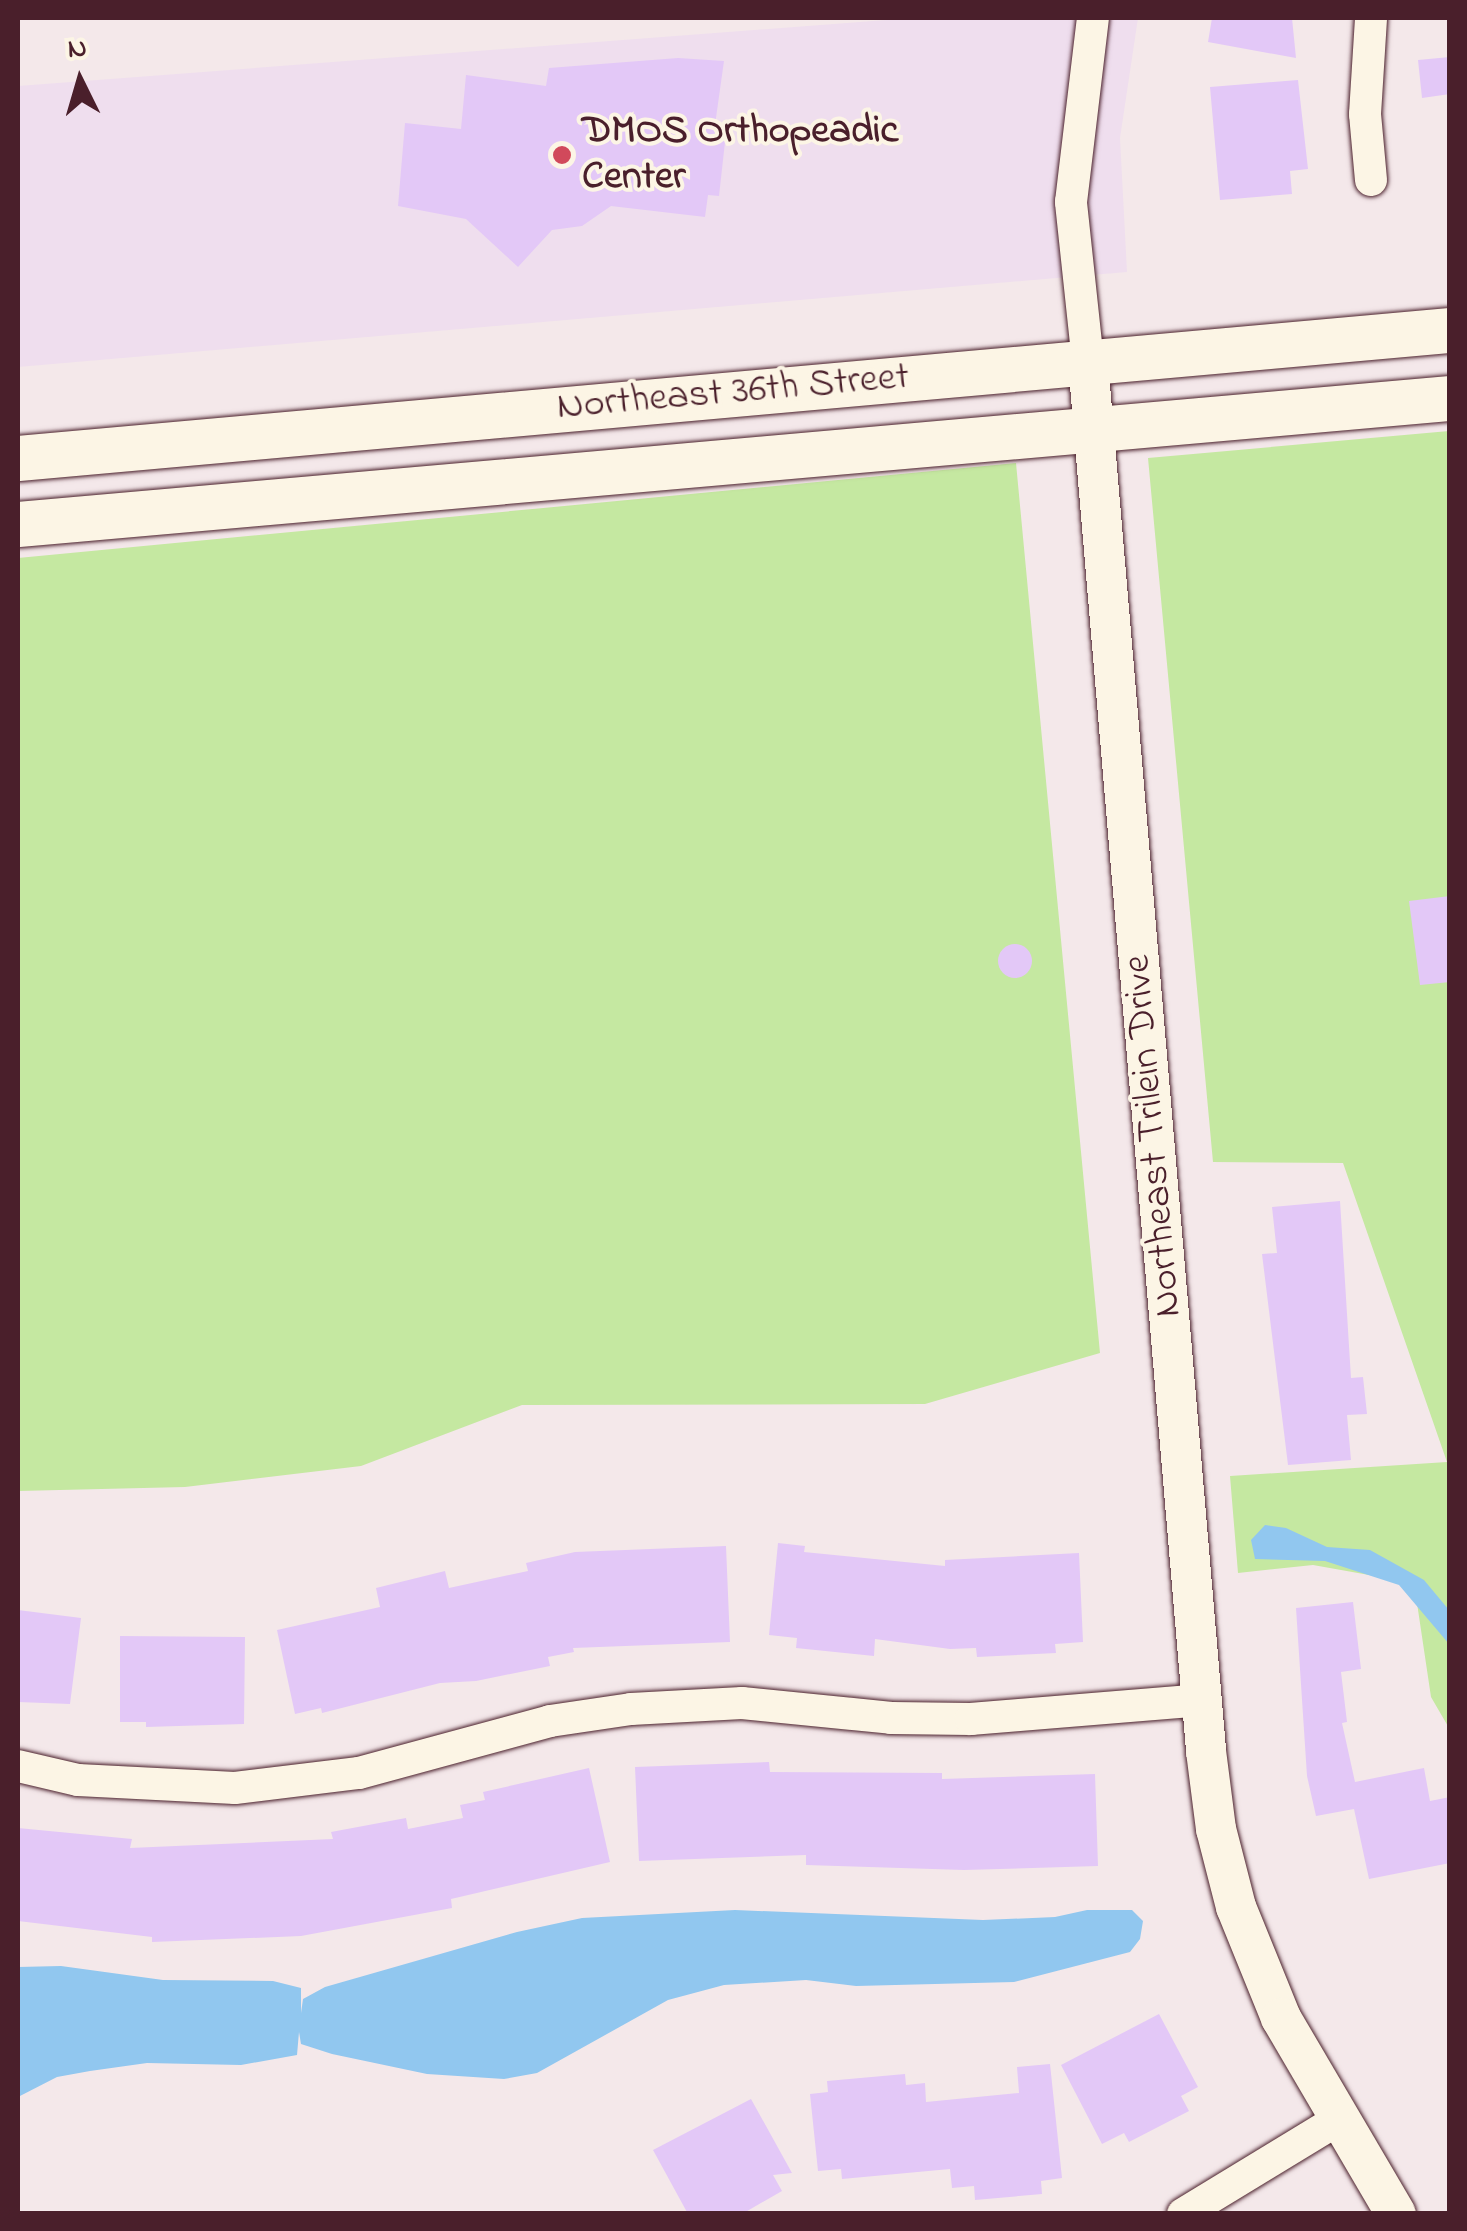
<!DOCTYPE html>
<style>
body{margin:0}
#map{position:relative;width:1467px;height:2231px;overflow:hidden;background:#f4e8ea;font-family:"Indie Flower",sans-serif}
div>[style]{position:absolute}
.built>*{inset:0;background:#efdeee}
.green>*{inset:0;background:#c5e8a1}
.water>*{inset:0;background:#91c7ef}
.building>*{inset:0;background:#e3c8f7}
.round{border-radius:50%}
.roads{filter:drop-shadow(0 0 2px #4a1f2b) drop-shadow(0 0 2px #4a1f2b)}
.minor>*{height:32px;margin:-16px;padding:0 16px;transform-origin:16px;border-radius:16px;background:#fcf5e5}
.tertiary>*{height:40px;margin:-20px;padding:0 20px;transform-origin:20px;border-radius:20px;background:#fcf5e5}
.secondary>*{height:45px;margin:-22.5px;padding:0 22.5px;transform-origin:22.5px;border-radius:22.5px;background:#fcf5e5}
.dots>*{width:28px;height:28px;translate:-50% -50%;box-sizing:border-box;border:5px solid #fcf5e5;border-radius:50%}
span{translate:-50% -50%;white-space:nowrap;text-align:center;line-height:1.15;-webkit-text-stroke:8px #fcf5e5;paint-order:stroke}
.poi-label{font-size:40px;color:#4a1f2b;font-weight:700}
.left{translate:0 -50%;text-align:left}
.street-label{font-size:40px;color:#4a1f2b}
.frame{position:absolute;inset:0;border:20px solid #4a1f2b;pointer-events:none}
.north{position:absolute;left:30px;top:30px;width:100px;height:100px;-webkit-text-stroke:8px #fcf5e5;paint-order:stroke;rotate:355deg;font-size:28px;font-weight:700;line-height:40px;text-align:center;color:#4a1f2b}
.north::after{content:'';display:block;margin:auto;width:35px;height:45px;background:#4a1f2b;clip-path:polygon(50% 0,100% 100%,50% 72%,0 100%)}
</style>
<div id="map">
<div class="built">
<div style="clip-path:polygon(912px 18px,1138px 18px,1120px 138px,1127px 272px,18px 367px,18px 86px)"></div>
</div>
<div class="green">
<div style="clip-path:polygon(1449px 431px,1449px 1728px,1431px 1697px,1414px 1583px,1313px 1565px,1238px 1573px,1230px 1476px,1447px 1462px,1343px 1163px,1213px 1162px,1148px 458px)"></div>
<div style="clip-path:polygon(1016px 463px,1100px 1353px,925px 1404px,522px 1405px,361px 1466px,185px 1487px,18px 1491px,18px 558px)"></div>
</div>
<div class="water">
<div style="clip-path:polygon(1265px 1525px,1286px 1528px,1327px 1547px,1370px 1550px,1424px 1580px,1449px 1610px,1449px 1644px,1399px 1585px,1325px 1561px,1255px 1559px,1251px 1540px)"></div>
<div style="clip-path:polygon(735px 1910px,983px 1920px,1055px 1917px,1087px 1910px,1132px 1910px,1143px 1921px,1140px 1939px,1130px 1952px,1014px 1982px,856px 1986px,806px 1980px,724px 1985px,668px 2000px,537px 2073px,504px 2079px,427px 2074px,332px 2054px,301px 2044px,299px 2032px,297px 2055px,241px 2065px,147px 2063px,90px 2071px,57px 2077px,18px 2097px,18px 1967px,61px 1966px,163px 1980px,273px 1981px,301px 1988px,301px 2013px,303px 1999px,325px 1987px,517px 1932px,582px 1918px)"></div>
</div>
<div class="building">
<div style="clip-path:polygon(1212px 18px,1292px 18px,1296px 58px,1208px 42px)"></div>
<div style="clip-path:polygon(1450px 57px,1450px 94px,1422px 98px,1418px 60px)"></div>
<div style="clip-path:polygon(678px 58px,724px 61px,714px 132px,726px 133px,719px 196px,708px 195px,705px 217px,611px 206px,582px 226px,552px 230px,518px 267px,466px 219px,398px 206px,405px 123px,461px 129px,466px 75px,546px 86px,549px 68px)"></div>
<div style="clip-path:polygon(1298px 80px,1308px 169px,1290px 171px,1292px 194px,1220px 200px,1210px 87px)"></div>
<div style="clip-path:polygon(1450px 896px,1450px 982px,1420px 985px,1409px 901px)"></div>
<div class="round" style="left:998px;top:944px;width:34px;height:34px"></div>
<div style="clip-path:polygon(1340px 1201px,1351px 1378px,1363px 1377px,1367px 1414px,1347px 1415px,1351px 1460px,1288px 1465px,1262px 1254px,1277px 1253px,1272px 1207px)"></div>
<div style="clip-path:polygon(778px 1543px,805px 1546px,804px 1552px,945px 1566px,945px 1560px,1079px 1553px,1083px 1642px,1055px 1644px,1056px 1653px,977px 1657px,976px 1648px,950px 1649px,875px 1639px,874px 1656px,796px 1648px,797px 1638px,769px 1635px)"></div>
<div style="clip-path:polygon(726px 1546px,730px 1642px,573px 1648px,574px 1652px,548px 1657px,550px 1666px,476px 1681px,440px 1683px,322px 1713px,321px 1708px,295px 1714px,277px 1630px,380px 1607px,376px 1588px,445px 1571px,449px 1588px,528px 1571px,526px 1563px,575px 1552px)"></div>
<div style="clip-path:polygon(1353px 1602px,1361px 1669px,1341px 1672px,1347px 1722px,1342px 1723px,1355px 1782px,1424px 1768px,1430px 1801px,1450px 1797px,1450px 1863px,1369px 1879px,1354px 1809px,1316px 1816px,1307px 1776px,1296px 1608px)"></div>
<div style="clip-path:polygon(18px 1610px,81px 1618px,70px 1704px,18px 1702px)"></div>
<div style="clip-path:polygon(120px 1636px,245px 1637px,244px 1724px,146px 1727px,146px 1722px,120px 1722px)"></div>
<div style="clip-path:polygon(769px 1762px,770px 1772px,942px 1773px,942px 1779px,1095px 1774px,1098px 1866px,964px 1870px,806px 1865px,806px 1855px,639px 1861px,635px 1767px)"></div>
<div style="clip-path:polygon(589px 1768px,610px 1862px,451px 1899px,452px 1908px,301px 1936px,152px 1942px,152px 1937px,18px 1921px,18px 1828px,132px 1839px,130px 1848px,333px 1839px,331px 1832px,406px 1818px,408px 1829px,463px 1818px,460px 1805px,485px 1800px,483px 1792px)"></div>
<div style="clip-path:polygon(1159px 2014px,1198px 2087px,1181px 2096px,1189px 2111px,1129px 2142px,1124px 2133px,1102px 2144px,1061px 2065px)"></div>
<div style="clip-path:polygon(1050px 2064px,1062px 2178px,1041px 2181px,1042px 2194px,975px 2200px,974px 2186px,952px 2188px,950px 2169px,842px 2179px,841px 2169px,818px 2171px,810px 2094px,828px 2092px,827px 2081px,905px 2074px,906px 2085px,925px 2083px,926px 2102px,1019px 2093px,1017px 2067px)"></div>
<div style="clip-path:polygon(751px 2099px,792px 2173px,773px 2175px,782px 2191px,742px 2214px,688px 2214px,653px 2150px)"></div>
</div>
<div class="roads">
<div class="minor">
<div style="left:1371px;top:180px;width:66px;rotate:-95.2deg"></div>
<div style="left:1365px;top:114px;width:96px;rotate:-86.4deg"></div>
<div style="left:1088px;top:362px;width:161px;rotate:-96.1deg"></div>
<div style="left:1071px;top:202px;width:185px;rotate:-83.2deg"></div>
<div style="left:18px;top:1766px;width:62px;rotate:13.1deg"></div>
<div style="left:78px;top:1780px;width:157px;rotate:2.9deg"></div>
<div style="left:235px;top:1788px;width:125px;rotate:-6.9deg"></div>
<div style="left:359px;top:1773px;width:198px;rotate:-15.2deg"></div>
<div style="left:550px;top:1721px;width:82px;rotate:-8.4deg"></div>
<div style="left:631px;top:1709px;width:111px;rotate:-3.1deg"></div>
<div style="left:742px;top:1703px;width:150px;rotate:5.7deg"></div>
<div style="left:891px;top:1718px;width:80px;rotate:0.7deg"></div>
<div style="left:971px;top:1719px;width:232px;rotate:-4.7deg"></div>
<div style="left:1183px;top:2214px;width:183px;rotate:-31.3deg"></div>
</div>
<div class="tertiary">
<div style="left:1088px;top:362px;width:1394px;rotate:85.14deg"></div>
<div style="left:1206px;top:1751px;width:79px;rotate:82.7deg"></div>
<div style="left:1216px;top:1829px;width:81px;rotate:75.6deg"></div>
<div style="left:1236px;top:1907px;width:120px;rotate:67.9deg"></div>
<div style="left:1281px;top:2018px;width:227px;rotate:59.6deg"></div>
</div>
<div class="secondary">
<div style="left:18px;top:458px;width:1438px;rotate:-5.11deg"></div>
<div style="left:18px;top:524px;width:1438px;rotate:-5.03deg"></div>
</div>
</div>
<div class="dots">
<div style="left:562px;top:155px;background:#d1495b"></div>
</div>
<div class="poi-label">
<span class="left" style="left:582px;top:155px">DMOS Orthopeadic<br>Center</span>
</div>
<div class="street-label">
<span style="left:733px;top:393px;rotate:-5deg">Northeast 36th Street</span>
<span style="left:1154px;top:1136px;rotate:-95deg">Northeast Trilein Drive</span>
</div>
<div class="frame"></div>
<div class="north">N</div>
</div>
